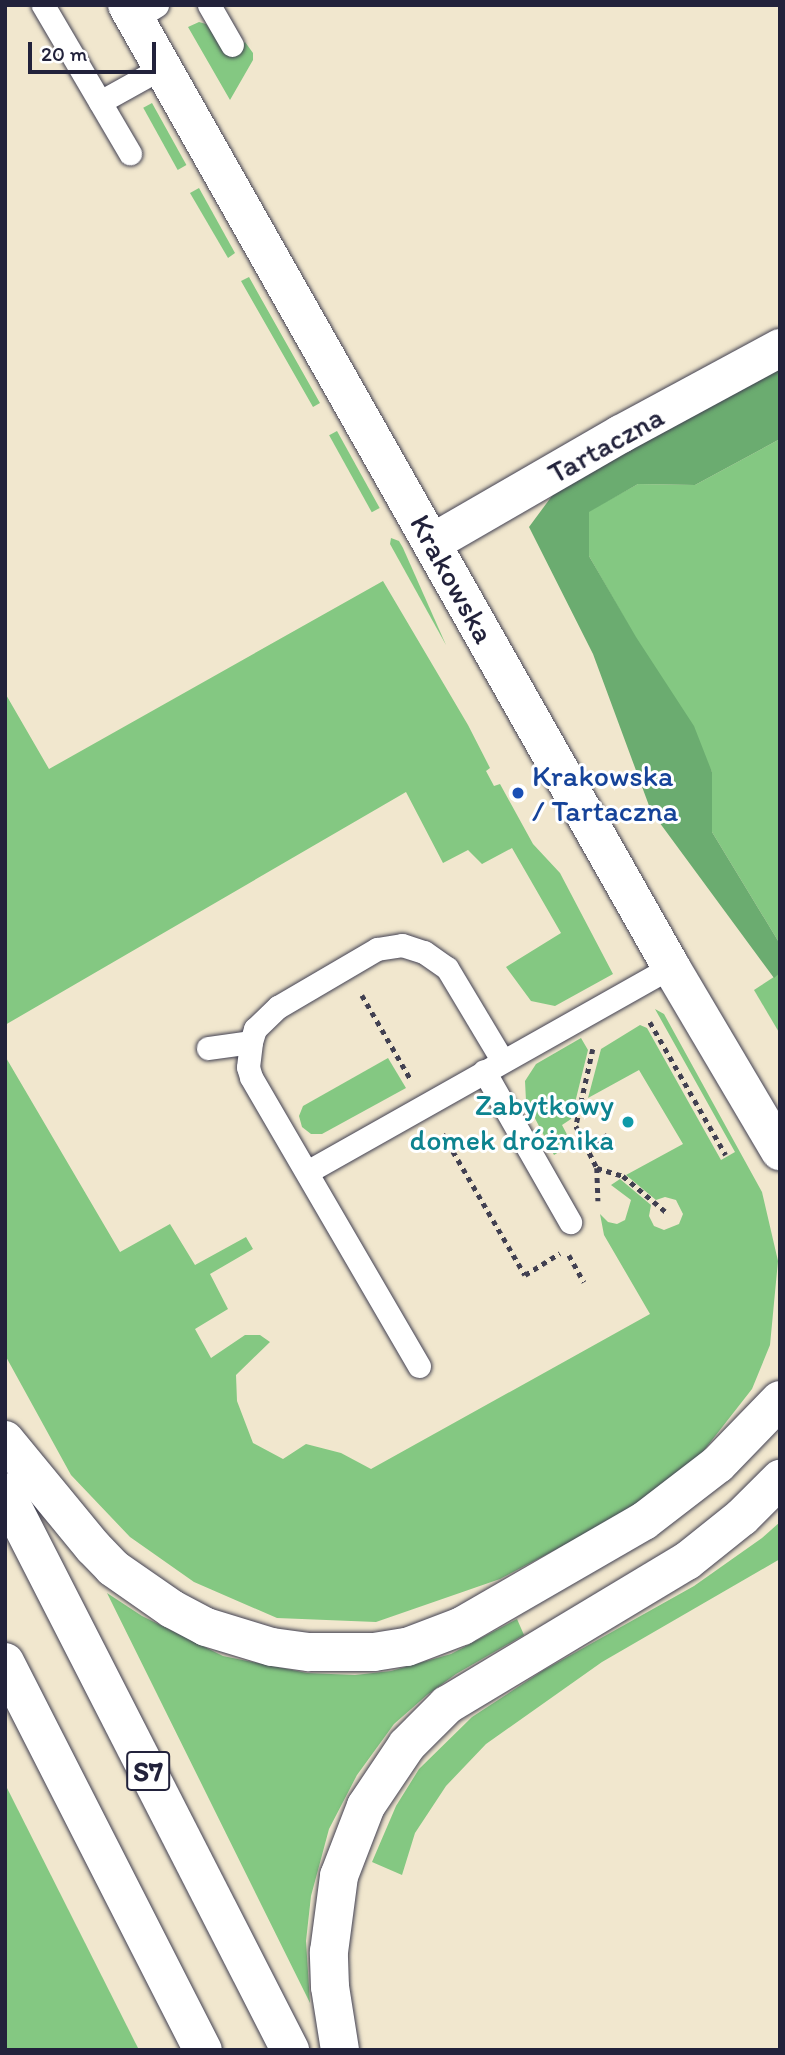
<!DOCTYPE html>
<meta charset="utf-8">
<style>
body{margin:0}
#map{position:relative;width:785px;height:2055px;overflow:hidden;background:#f1e7ce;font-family:Itim,sans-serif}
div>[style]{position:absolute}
.green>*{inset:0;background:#84c882;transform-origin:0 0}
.forest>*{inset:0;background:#6bac70}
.path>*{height:4.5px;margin-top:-2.25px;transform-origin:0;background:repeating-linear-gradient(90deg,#414051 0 5px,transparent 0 10px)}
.roads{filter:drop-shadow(0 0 2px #414051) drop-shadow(0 0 2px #414051)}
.lane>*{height:23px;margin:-11.5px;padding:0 11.5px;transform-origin:11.5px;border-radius:11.5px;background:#fff}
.street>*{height:38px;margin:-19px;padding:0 19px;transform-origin:19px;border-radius:19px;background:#fff}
.primary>*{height:38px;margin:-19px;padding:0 19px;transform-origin:19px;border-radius:19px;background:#fff}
.highway>*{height:38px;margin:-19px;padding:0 19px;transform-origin:19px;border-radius:19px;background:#fff}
.dots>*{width:19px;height:19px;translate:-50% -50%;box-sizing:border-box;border:4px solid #fff;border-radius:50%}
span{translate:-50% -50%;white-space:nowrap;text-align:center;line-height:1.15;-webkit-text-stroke:6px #fff;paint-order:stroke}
.shield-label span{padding:2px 5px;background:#fff;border:2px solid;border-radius:5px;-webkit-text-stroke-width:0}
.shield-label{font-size:28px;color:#22223b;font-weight:700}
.street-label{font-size:30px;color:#22223b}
.transit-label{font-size:30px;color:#164399}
.left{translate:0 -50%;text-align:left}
.culture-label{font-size:30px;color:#0d838f}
.right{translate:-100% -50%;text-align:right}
.frame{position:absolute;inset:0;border:7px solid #22223b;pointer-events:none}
.scale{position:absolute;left:28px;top:42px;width:128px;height:32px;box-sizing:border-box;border:4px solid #22223b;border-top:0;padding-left:9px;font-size:21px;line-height:24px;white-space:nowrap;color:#22223b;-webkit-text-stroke:5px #fff;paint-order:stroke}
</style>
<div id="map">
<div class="green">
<div style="clip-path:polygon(199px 22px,206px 24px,228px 56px,235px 53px,245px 42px,253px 53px,253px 60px,230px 100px,188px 27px)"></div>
<div style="left:152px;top:103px;width:71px;height:10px;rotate:61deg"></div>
<div style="clip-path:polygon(199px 188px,235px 253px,228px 258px,190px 193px)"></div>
<div style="clip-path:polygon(249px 277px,298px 364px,320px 403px,313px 407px,241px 281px)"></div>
<div style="left:337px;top:431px;width:88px;height:9px;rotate:61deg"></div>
<div style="clip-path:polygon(780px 439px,780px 944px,712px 832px,712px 772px,589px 556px,589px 511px,638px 484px,695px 485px)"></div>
<div style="clip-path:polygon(391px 538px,399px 541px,403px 548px,446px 645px,390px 544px)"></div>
<div style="clip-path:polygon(383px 581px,468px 725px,490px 768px,486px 771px,494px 786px,500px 784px,533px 844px,560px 873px,613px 974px,555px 1006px,531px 1001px,506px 967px,561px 933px,512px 848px,482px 864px,468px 850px,443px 863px,406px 792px,5px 1025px,5px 693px,49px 769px)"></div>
<div style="clip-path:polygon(780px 973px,780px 1034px,754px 990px)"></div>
<div style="clip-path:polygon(655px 1009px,664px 1014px,762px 1192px,778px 1261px,770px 1345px,752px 1389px,698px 1458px,659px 1490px,612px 1520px,500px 1579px,376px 1622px,277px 1618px,194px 1582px,130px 1537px,71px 1475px,5px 1355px,5px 1056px,120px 1252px,170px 1224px,195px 1265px,246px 1237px,253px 1249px,210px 1274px,228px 1309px,195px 1329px,211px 1358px,245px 1335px,260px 1335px,270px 1342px,236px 1375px,237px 1401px,253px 1443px,283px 1459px,306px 1444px,341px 1453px,371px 1469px,650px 1314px,604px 1235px,600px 1214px,608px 1222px,617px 1224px,625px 1220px,631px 1200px,611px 1185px,620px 1179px,651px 1205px,649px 1216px,654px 1226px,664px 1230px,679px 1224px,683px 1214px,676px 1200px,665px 1197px,656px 1200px,626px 1175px,683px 1144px,639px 1070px,588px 1098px,601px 1049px,640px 1025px,647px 1028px,721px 1160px,735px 1152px)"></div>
<div style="clip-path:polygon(581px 1038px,588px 1050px,571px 1119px,562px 1125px,572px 1144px,554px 1155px,526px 1101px,525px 1081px,536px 1064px)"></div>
<div style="clip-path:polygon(388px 1058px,406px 1088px,322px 1134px,311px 1134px,302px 1127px,299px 1116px,303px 1106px)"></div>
<div style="clip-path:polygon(780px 1522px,780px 1559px,602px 1662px,486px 1744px,446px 1786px,415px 1833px,402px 1875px,372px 1862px,396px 1806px,419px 1769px,472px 1717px,544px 1670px,694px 1586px,762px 1538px)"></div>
<div style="clip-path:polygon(107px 1593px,142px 1616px,223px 1656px,307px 1673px,355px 1675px,391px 1671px,451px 1654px,517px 1619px,524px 1635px,456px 1674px,427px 1695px,394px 1724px,357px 1775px,329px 1829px,311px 1896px,306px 1941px,310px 2003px)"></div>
<div style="clip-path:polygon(5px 1784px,139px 2050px,5px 2050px)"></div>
</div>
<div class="forest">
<div style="clip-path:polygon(780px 332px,780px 439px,695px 485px,638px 484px,589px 512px,589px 556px,636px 637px,694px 726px,712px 772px,712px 832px,780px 944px,780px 973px,774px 978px,651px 811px,593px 654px,529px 527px,580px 458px)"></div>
</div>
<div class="path">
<div style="left:362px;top:995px;width:96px;rotate:60deg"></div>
<div style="left:650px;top:1022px;width:153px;rotate:60.3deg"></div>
<div style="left:593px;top:1049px;width:79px;rotate:102.4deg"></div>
<div style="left:576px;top:1126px;width:47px;rotate:63.4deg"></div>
<div style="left:597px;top:1168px;width:33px;rotate:88deg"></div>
<div style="left:443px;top:1134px;width:163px;rotate:59.8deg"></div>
<div style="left:525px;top:1275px;width:41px;rotate:-32.2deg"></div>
<div style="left:587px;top:1148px;width:24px;rotate:-33deg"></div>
<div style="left:597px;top:1168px;width:27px;rotate:17deg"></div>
<div style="left:623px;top:1176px;width:56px;rotate:39.9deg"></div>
<div style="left:569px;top:1255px;width:31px;rotate:61deg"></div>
</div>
<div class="roads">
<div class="lane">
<div style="left:43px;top:5px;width:172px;rotate:59.6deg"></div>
<div style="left:209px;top:5px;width:46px;rotate:60.1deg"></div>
<div style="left:135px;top:19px;width:26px;rotate:-32deg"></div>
<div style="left:100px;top:102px;width:70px;rotate:-29.1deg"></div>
<div style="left:208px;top:1048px;width:43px;rotate:-7.9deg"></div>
<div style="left:484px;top:1071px;width:174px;rotate:60.3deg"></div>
<div style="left:307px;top:1172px;width:418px;rotate:-29.4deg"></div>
<div style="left:419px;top:1366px;width:334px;rotate:-120.2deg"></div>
<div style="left:251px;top:1077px;width:10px;rotate:-107deg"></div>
<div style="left:248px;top:1067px;width:25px;rotate:-83deg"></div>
<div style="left:251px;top:1042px;width:14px;rotate:-73deg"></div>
<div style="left:255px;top:1029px;width:32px;rotate:-44deg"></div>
<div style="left:278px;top:1007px;width:115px;rotate:-30.4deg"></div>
<div style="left:377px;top:949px;width:25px;rotate:-9deg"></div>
<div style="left:402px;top:945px;width:23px;rotate:18deg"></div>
<div style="left:424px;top:952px;width:28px;rotate:35deg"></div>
<div style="left:447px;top:968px;width:107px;rotate:59.1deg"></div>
</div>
<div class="street">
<div style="left:432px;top:543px;width:218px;rotate:-30deg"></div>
<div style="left:621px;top:434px;width:181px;rotate:-28.4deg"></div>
</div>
<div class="primary">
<div style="left:127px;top:5px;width:1105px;rotate:60.51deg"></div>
<div style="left:671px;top:967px;width:214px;rotate:59.4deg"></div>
</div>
<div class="highway">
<div style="left:5px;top:1440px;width:139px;rotate:50.6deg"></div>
<div style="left:93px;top:1547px;width:29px;rotate:46deg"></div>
<div style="left:113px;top:1568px;width:72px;rotate:34.8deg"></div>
<div style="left:172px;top:1609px;width:38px;rotate:28deg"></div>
<div style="left:206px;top:1627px;width:69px;rotate:16.9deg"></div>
<div style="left:272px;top:1647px;width:37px;rotate:8deg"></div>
<div style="left:309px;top:1652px;width:65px"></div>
<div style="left:374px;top:1652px;width:33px;rotate:-9deg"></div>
<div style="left:407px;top:1647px;width:59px;rotate:-20.9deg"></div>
<div style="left:462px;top:1626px;width:210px;rotate:-30deg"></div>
<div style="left:644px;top:1521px;width:93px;rotate:-37.6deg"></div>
<div style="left:718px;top:1464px;width:89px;rotate:-45.9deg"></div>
<div style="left:5px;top:1492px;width:627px;rotate:62.94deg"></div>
<div style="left:5px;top:1662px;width:436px;rotate:63deg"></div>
<div style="left:340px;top:2050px;width:64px;rotate:-99deg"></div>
<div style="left:330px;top:1987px;width:35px;rotate:-92deg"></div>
<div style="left:329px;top:1952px;width:77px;rotate:-82.5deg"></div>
<div style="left:339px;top:1876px;width:75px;rotate:-68.9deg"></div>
<div style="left:366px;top:1806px;width:73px;rotate:-56.1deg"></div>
<div style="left:407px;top:1745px;width:57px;rotate:-45deg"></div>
<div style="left:447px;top:1705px;width:280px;rotate:-31deg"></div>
<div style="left:687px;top:1561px;width:70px;rotate:-38.7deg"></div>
<div style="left:742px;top:1517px;width:54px;rotate:-45deg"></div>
</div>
</div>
<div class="dots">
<div style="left:518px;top:793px;background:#1a4fb4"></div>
<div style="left:628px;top:1122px;background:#0f9aa8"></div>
</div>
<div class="shield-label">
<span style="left:148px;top:1771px">S7</span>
</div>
<div class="street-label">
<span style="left:606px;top:445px;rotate:-29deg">Tartaczna</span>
<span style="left:452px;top:579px;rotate:61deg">Krakowska</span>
</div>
<div class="transit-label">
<span class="left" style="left:532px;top:793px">Krakowska<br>/ Tartaczna</span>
</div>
<div class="culture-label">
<span class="right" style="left:614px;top:1122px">Zabytkowy<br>domek dróżnika</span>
</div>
<div class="frame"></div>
<div class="scale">20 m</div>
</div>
